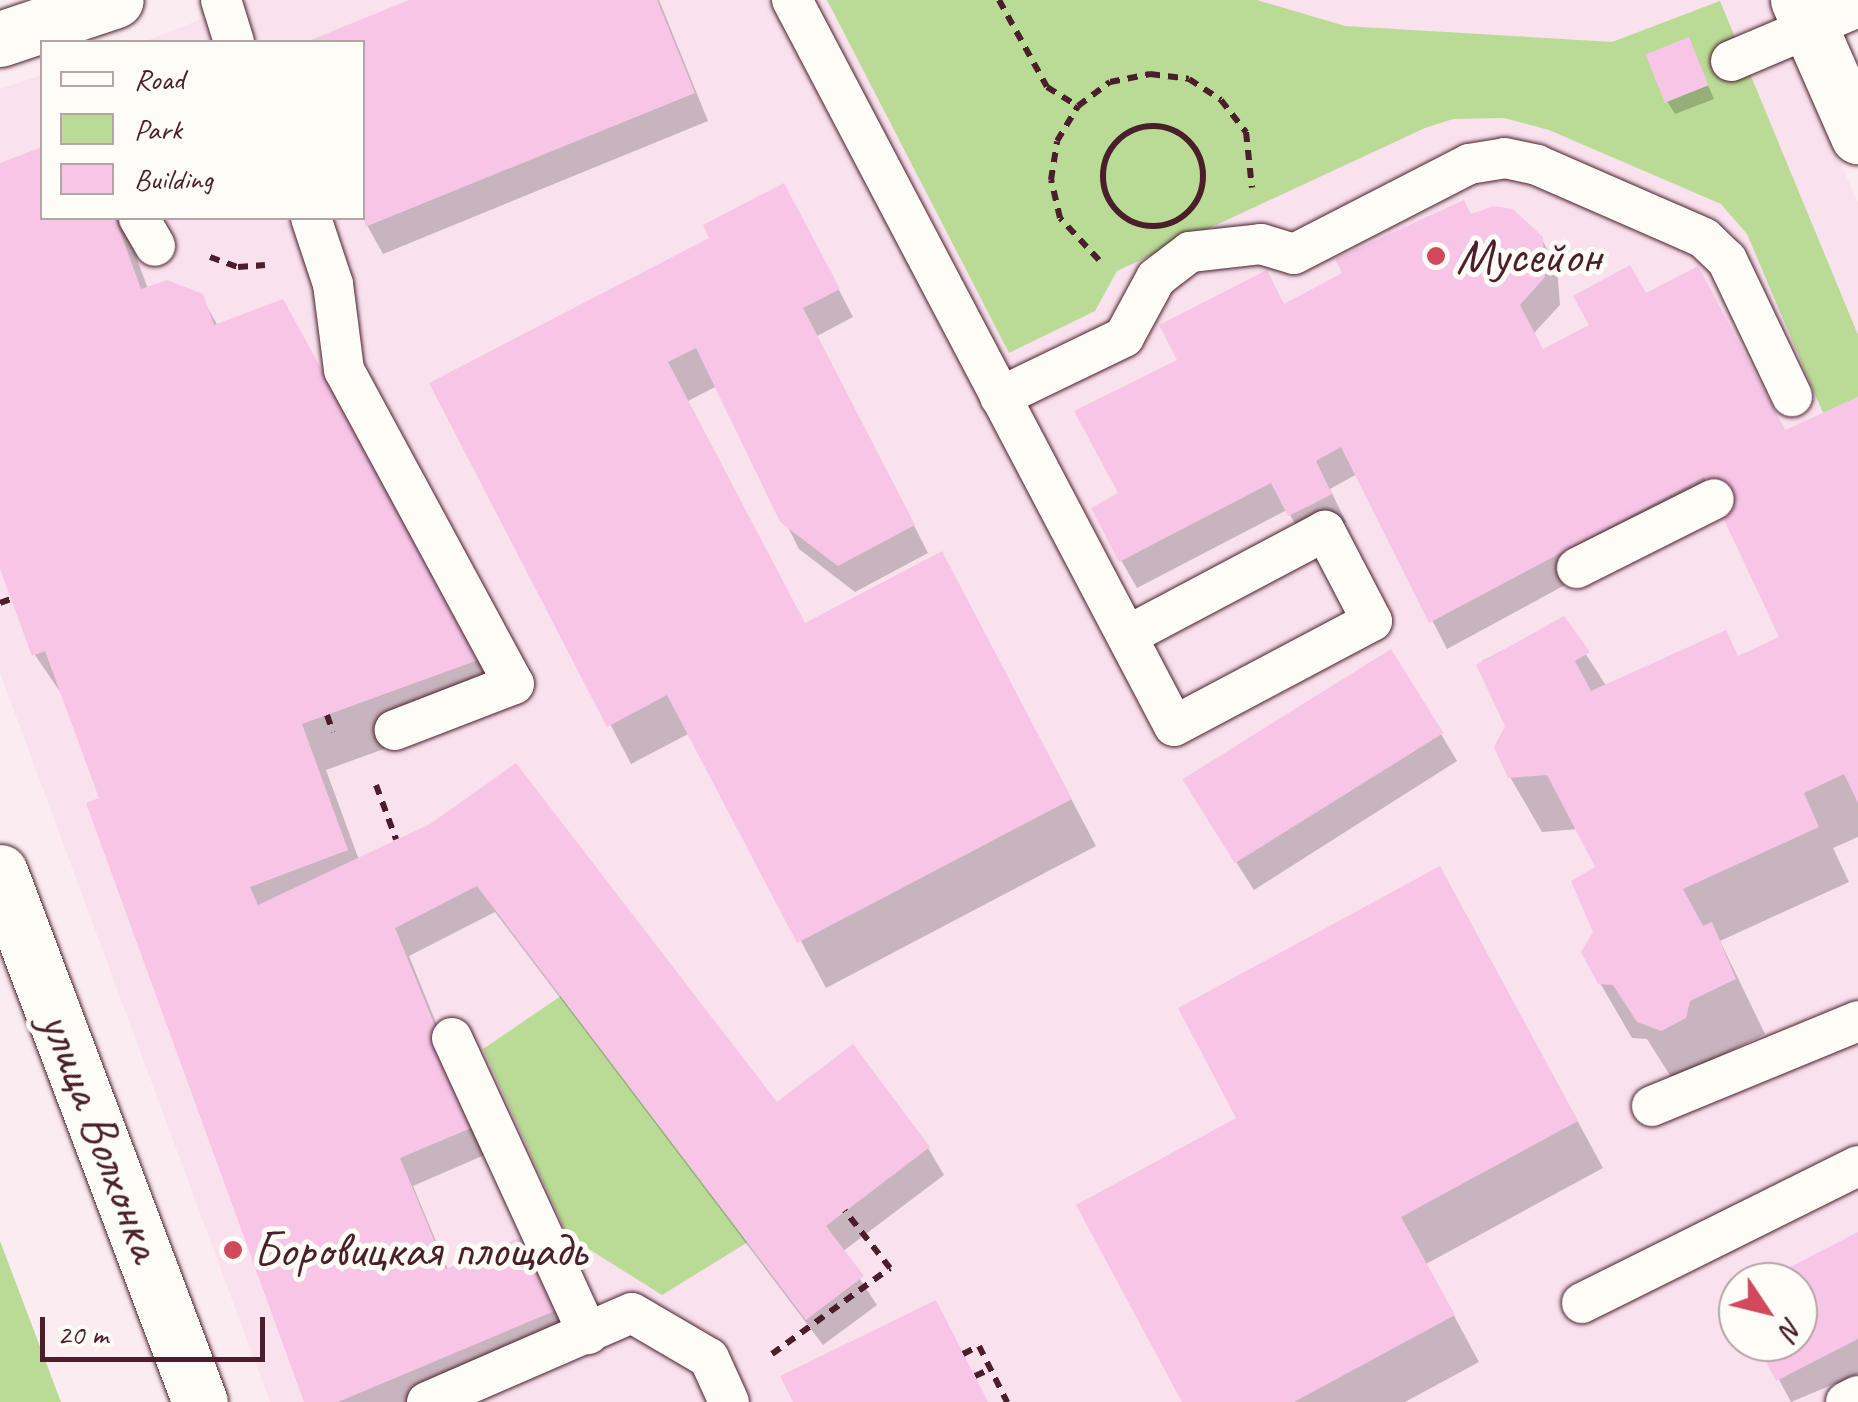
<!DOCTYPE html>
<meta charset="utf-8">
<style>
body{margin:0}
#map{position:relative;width:1858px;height:1402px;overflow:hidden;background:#fbecf2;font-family:Caveat,sans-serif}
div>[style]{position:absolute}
.built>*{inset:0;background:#fae1ee}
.green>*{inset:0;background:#b9db95}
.shadow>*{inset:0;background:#0003}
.building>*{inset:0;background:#f7c6e6;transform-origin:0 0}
.path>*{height:6px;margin-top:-3px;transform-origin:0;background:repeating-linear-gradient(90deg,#4a1f2b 0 10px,transparent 0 18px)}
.path>.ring{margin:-3px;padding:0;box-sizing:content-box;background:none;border:6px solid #4a1f2b;border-radius:50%}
.roads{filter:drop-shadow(0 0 2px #4a1f2b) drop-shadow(0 0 2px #4a1f2b)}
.service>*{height:40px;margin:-20px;padding:0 20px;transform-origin:20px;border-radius:20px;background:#fdfcf7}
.minor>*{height:55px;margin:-27.5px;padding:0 27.5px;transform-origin:27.5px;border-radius:27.5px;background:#fdfcf7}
.secondary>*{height:55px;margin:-27.5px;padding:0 27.5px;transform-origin:27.5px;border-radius:27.5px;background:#fdfcf7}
.dots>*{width:28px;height:28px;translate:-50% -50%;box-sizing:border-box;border:5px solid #fdfcf7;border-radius:50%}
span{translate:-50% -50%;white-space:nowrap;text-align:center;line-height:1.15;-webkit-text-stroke:10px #fdfcf7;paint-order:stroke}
.poi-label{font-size:50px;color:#4a1f2b}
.left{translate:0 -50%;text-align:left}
.street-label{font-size:50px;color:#4a1f2b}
.legend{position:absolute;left:40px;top:40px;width:325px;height:180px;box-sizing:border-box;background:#fdfcf7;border:2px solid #b5a4a5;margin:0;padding:12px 18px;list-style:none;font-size:30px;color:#4a1f2b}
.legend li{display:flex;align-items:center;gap:20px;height:50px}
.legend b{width:50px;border:2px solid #b5a4a5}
.north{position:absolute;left:1718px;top:1262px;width:100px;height:100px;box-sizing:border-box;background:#fdfcf7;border:2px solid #b5a4a5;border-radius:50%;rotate:125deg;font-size:28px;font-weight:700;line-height:40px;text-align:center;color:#4a1f2b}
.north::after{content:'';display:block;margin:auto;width:35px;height:45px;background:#d1495b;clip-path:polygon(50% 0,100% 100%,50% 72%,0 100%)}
.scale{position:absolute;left:40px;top:1317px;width:225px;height:45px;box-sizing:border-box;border:5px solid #4a1f2b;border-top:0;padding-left:12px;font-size:30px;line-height:35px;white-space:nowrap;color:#4a1f2b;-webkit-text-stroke:8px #fdfcf7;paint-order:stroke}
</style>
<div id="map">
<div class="built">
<div style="clip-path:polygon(evenodd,250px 0,1770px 0,1858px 203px,1858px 1402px,270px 1402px,0 673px,0 89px,42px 75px,42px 218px,362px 218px,362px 42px,143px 42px,250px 0,1738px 1282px,1798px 1282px,1798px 1342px,1738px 1342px,1738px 1282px)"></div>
</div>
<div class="green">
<div style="clip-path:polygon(827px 0,1257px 0,1345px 26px,1612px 42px,1720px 1px,1858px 335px,1858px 397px,1823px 413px,1747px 234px,1721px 204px,1549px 130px,1504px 118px,1453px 119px,1425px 128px,1117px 271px,1095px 311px,1009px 353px)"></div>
<div style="clip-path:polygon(561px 996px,748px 1242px,662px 1295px,568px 1236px,483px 1049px)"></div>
<div style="clip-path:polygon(0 1241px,61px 1402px,0 1402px)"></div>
</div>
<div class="shadow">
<div style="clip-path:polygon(418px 0,659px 0,708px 121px,383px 254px,362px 216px,362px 42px,313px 42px)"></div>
<div style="clip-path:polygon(1688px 40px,1714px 99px,1675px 114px,1667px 101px)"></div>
<div style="clip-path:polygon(42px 149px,42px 218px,122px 218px,148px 289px,201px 296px,218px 326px,282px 302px,505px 705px,326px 770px,359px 860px,431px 826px,777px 1106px,928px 1148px,944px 1175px,842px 1252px,877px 1305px,823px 1345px,495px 912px,409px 956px,489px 1153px,413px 1186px,448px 1270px,525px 1238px,571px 1338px,418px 1402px,307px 1402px,102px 800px,65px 699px,35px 655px,0 562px,0 165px)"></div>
<div style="clip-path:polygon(799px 213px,853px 317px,817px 336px,928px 553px,855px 592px,799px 549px,717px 386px,688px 401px,805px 626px,942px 554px,1096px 846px,826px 988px,690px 733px,631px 764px,433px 384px)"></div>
<div style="clip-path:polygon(1470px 216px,1541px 238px,1557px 267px,1560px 305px,1534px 333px,1543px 352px,1645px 297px,1787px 437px,1858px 400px,1858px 837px,1833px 848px,1849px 882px,1720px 941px,1765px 1034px,1720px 1056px,1716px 1073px,1671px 1077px,1647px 1039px,1632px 1038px,1600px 983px,1598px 868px,1578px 829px,1542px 832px,1510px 777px,1508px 726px,1482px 661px,1563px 619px,1607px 687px,1739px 658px,1782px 638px,1718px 502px,1447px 649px,1357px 474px,1330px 489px,1346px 522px,1306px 542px,1287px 510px,1137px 588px,1121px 560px,1122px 494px,1285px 306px)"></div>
<div style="clip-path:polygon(1441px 734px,1457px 761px,1254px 890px,1202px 809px)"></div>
<div style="clip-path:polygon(1466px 915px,1603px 1168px,1426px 1264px,1479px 1362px,1405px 1402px,1185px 1402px,1240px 1119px)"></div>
<div style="clip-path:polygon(1858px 1234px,1858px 1374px,1791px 1402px,1759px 1342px,1798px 1342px,1798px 1282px,1766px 1282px)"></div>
</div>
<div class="building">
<div style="clip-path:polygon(409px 0,657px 0,695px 93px,365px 227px,362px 42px,306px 42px)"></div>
<div style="left:1689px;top:37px;width:52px;height:47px;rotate:68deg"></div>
<div style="clip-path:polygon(42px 147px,42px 218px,115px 218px,141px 289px,167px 280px,203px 294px,214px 325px,283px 299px,481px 659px,302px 724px,348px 850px,250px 887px,258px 905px,430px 824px,516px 763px,777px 1102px,853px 1044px,930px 1147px,826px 1226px,864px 1276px,806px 1320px,477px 886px,395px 928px,476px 1126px,400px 1158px,446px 1269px,526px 1235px,557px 1310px,338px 1402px,304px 1402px,86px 803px,99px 798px,45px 651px,32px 656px,0 569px,0 163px)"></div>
<div style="clip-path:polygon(784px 183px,840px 289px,803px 308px,915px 525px,838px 566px,780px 522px,696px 348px,668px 362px,805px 623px,942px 551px,1072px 799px,797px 943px,667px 695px,607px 727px,429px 383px,709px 238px,703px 225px)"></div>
<div style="clip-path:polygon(1464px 200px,1471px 214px,1494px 206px,1513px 209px,1543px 237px,1545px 277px,1520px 305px,1543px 349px,1589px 325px,1573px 296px,1630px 265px,1646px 293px,1698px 266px,1785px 430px,1858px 397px,1858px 803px,1844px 774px,1804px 793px,1819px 827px,1683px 889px,1703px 926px,1712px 922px,1736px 979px,1690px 1001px,1686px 1018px,1661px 1031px,1637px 1022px,1613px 985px,1598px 984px,1581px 952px,1593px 932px,1571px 881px,1595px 867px,1547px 775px,1508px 778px,1494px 747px,1505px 726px,1476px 665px,1564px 616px,1590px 652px,1575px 661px,1591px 691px,1726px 630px,1738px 656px,1779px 637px,1704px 477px,1429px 623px,1341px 447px,1316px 461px,1332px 494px,1311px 505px,1288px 516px,1271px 483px,1119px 562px,1091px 508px,1118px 493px,1074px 411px,1177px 360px,1159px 325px,1267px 270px,1284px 304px,1342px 273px,1335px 259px)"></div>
<div style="left:1391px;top:649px;width:99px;height:246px;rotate:58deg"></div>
<div style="clip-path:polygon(1440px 866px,1578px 1121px,1401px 1217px,1455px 1315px,1294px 1402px,1182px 1402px,1076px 1205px,1236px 1118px,1178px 1008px)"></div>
<div style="clip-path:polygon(1858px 1232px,1858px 1339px,1776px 1381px,1756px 1342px,1798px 1342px,1798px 1282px,1761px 1282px)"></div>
<div style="clip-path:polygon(936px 1300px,988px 1402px,793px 1402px,780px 1376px)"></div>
</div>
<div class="path">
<div style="left:999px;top:0;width:99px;rotate:61.1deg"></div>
<div style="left:1047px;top:87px;width:36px;rotate:32deg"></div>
<div class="ring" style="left:1103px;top:126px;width:94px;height:94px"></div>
<div style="left:210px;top:257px;width:30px;rotate:20deg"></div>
<div style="left:238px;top:267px;width:27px;rotate:-4deg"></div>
<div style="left:1099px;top:260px;width:57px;rotate:-132.9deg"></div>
<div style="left:1060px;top:218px;width:39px;rotate:-103deg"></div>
<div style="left:1051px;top:180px;width:39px;rotate:-81deg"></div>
<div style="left:1057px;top:141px;width:41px;rotate:-59deg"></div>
<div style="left:1078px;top:106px;width:40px;rotate:-37deg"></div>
<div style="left:1110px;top:82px;width:41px;rotate:-11.3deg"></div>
<div style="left:1150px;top:74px;width:39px;rotate:7deg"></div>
<div style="left:1189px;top:79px;width:38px;rotate:33deg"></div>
<div style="left:1221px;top:100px;width:41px;rotate:52deg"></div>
<div style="left:1246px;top:132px;width:56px;rotate:83.9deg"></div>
<div style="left:0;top:603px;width:12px;rotate:-20deg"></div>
<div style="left:327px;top:715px;width:18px;rotate:71deg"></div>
<div style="left:376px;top:785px;width:58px;rotate:69.7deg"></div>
<div style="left:772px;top:1354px;width:146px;rotate:-36.1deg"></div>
<div style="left:890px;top:1268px;width:73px;rotate:-128.3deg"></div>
<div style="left:963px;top:1354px;width:18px;rotate:-27deg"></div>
<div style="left:979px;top:1346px;width:63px;rotate:63.4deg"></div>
<div style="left:975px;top:1376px;width:17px;rotate:-24deg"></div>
</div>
<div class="roads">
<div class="service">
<div style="left:221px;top:0;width:44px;rotate:72.8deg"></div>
<div style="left:792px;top:0;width:820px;rotate:62.25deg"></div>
<div style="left:1174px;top:726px;width:224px;rotate:-27.9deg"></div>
<div style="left:1372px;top:621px;width:102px;rotate:-117.6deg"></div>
<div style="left:1325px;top:531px;width:224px;rotate:152.1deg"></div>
<div style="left:1731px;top:61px;width:138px;rotate:-23deg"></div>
<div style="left:139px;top:218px;width:32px;rotate:60deg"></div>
<div style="left:311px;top:218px;width:70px;rotate:71.6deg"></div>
<div style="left:333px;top:284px;width:87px;rotate:82.7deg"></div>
<div style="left:344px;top:370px;width:357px;rotate:61.6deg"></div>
<div style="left:514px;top:684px;width:128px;rotate:158.9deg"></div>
<div style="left:1000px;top:397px;width:138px;rotate:-25.8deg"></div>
<div style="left:1124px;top:337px;width:67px;rotate:-61.5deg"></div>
<div style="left:1156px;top:278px;width:43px;rotate:-37.4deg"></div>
<div style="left:1190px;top:252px;width:71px;rotate:-6.4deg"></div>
<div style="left:1261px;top:244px;width:34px;rotate:17deg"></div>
<div style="left:1294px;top:254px;width:197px;rotate:-27.2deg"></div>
<div style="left:1469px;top:164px;width:36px;rotate:-9deg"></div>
<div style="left:1505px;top:158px;width:33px;rotate:12deg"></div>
<div style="left:1537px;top:165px;width:182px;rotate:23.6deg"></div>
<div style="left:1704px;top:238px;width:32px;rotate:44deg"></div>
<div style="left:1727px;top:260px;width:151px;rotate:64.5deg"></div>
<div style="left:1577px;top:568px;width:153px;rotate:-26.7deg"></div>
<div style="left:452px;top:1038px;width:326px;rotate:65.3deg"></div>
<div style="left:1652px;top:1106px;width:223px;rotate:-22.4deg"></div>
<div style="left:1582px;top:1303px;width:308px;rotate:-26.4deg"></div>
<div style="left:427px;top:1402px;width:223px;rotate:-23.5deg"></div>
<div style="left:632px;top:1313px;width:89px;rotate:30.3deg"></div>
<div style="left:709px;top:1358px;width:48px;rotate:65.6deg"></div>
<div style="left:1846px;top:1402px;width:13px;rotate:-27deg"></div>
</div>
<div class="minor">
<div style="left:1798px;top:0;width:149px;rotate:66.2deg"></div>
<div style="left:0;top:39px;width:122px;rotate:-18.6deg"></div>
</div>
<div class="secondary">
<div style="left:0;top:872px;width:566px;rotate:69.33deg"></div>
</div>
</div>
<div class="dots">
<div style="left:1436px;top:256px;background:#d1495b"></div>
<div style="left:233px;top:1250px;background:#d1495b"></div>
</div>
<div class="poi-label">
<span class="left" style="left:1456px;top:256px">Мусейон</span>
<span class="left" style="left:253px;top:1250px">Боровицкая площадь</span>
</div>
<div class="street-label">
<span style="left:102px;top:1136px;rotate:69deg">улица Волхонка</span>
</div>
<ul class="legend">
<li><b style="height:12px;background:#fdfcf7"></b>Road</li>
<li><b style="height:28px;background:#b9db95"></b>Park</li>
<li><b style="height:28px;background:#f7c6e6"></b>Building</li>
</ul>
<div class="north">N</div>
<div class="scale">20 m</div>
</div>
